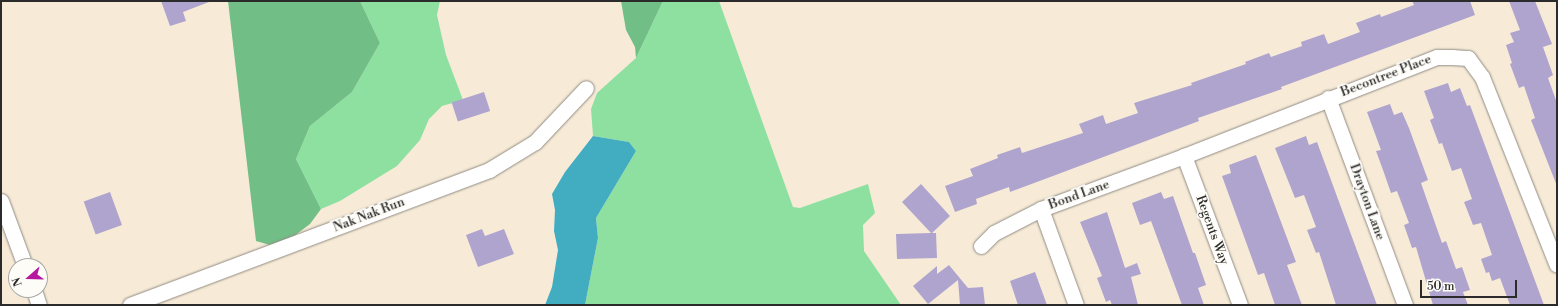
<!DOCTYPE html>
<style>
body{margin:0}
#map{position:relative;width:1558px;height:306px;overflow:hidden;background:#f7ebd8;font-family:"Libre Bodoni",serif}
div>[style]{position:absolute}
.green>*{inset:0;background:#8ee0a1}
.forest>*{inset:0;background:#72be87}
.water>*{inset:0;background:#42adc1}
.building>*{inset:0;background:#afa4ce;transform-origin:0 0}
.roads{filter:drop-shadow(0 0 1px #918b82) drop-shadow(0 0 1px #918b82)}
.minor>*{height:15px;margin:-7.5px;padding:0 7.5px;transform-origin:7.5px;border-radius:7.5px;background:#fff}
span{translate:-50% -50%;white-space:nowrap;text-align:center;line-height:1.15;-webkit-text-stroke:3.5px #fdfcf7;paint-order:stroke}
.street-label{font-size:13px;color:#2b2b2b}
.frame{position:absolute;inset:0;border:2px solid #2b2b2b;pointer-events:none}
.north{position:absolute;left:8px;top:258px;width:40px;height:40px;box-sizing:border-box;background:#fdfcf7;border:1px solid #a9a8a5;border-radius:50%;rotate:250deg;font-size:11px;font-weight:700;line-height:16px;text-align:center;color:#2b2b2b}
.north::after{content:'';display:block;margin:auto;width:14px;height:18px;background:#b5179e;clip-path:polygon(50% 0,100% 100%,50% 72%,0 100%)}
.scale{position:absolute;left:1420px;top:280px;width:97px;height:18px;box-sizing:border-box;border:2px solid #2b2b2b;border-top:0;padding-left:5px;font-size:12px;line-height:14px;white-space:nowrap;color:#2b2b2b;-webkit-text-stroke:3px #fdfcf7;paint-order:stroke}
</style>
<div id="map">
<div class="green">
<div style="clip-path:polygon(360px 1px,440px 1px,437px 15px,446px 55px,463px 100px,442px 106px,429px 119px,420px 140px,397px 166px,340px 201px,321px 209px,296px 159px,310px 126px,352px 92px,380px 43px)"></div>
<div style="clip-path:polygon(663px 1px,719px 1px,793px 207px,800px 208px,868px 184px,875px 213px,863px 225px,864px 251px,901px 305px,585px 305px,598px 238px,596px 218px,636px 151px,629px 142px,593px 136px,591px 109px,597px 93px,636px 58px)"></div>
</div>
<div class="forest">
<div style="clip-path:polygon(228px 1px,360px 1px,380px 43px,352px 92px,310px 126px,296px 159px,321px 209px,310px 224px,294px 236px,270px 245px,256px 241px)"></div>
<div style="clip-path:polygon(621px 1px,663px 1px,636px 58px,635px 47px,626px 30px)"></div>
</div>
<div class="water">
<div style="clip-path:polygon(593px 136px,629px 142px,636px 151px,596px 218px,598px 238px,585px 305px,545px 305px,552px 287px,558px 250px,554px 231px,555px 210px,552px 194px,565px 172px)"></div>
</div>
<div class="building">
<div style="clip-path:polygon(161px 1px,208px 1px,209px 2px,183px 12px,186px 21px,170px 26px)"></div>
<div style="clip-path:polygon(1412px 1px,1470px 1px,1475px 15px,1281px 87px,1282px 89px,1198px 118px,1199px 121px,1053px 176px,1010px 192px,1009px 187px,976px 199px,977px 204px,955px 212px,945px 186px,973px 176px,970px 169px,998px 158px,997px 155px,1020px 147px,1022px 153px,1083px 133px,1079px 124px,1103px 115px,1106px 124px,1138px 113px,1134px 103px,1192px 85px,1191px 83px,1246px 64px,1245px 62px,1269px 53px,1271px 57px,1302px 46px,1301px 42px,1324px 34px,1328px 44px,1360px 32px,1356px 23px,1380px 14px,1381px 17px,1414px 5px)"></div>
<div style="clip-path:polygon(1509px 1px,1535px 1px,1552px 44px,1543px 47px,1553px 75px,1548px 78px,1557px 103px,1557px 186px,1531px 120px,1535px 118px,1524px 86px,1519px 88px,1510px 64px,1512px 63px,1506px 45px,1514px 42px,1510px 33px,1520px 30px)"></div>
<div style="clip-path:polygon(1448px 83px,1451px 92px,1460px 88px,1467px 106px,1470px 105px,1544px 305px,1510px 305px,1500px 278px,1492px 281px,1489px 272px,1486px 273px,1481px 259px,1492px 255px,1481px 223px,1473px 225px,1464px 202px,1472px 199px,1461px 168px,1452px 171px,1442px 143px,1439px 144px,1430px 120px,1434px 118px,1424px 91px)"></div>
<div style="left:484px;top:92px;width:20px;height:34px;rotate:72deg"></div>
<div style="clip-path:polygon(1390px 104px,1394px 115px,1402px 112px,1409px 128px,1428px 180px,1421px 183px,1442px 243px,1446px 241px,1456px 269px,1462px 267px,1470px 290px,1463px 292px,1468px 305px,1433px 305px,1416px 247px,1412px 248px,1404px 225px,1409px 223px,1397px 191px,1391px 193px,1383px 170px,1376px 151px,1381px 150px,1367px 112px)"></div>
<div style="clip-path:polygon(1306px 136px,1309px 145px,1317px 142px,1377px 305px,1336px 305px,1319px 252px,1316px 253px,1307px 230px,1316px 227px,1304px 195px,1295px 198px,1275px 148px)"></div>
<div style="clip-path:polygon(1256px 155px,1296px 262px,1287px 265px,1302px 305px,1275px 305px,1264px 273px,1258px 275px,1222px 176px,1231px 173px,1229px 165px)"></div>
<div style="clip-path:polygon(921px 184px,950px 216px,932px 233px,936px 233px,937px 258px,897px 259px,896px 234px,931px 233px,902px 202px)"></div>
<div style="left:110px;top:192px;width:35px;height:28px;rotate:70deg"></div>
<div style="clip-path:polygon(1161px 192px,1164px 199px,1173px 196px,1193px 253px,1195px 253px,1206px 285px,1198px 288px,1204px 305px,1182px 305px,1151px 221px,1140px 225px,1132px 203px)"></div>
<div style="clip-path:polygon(1107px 212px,1125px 268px,1137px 263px,1141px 274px,1131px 277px,1138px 305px,1112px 305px,1110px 300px,1106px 302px,1097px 278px,1102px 276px,1080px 222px)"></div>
<div style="clip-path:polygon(482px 229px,485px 236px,504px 229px,514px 254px,478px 267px,466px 235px)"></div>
<div style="clip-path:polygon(949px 265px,968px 288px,983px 287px,985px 305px,960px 305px,958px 280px,928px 304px,913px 286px,937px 266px,937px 274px)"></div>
<div style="clip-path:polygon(1035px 272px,1047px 305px,1018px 305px,1010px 281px)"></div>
</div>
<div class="roads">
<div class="minor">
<div style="left:1328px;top:98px;width:221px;rotate:69.6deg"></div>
<div style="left:1184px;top:156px;width:159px;rotate:69.4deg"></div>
<div style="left:1px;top:201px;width:69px;rotate:69.7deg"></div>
<div style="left:1041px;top:209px;width:102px;rotate:70deg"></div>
<div style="left:981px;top:246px;width:18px;rotate:-45deg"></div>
<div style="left:994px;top:233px;width:53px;rotate:-27.1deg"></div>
<div style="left:1041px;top:209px;width:153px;rotate:-20.3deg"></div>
<div style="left:1184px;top:156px;width:272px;rotate:-21.4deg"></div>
<div style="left:1437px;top:57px;width:15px"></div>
<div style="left:1452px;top:57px;width:16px;rotate:4deg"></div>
<div style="left:1468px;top:58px;width:24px;rotate:54deg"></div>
<div style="left:1482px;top:77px;width:202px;rotate:68.3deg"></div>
<div style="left:34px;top:290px;width:16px;rotate:72deg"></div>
<div style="left:130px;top:305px;width:384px;rotate:-20.6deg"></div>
<div style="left:489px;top:170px;width:54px;rotate:-31.3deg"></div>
<div style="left:535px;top:142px;width:74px;rotate:-46.6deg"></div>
</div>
</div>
<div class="street-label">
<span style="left:1386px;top:76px;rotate:-21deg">Becontree Place</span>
<span style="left:1079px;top:195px;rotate:-20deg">Bond Lane</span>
<span style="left:1367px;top:202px;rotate:70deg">Drayton Lane</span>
<span style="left:369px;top:215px;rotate:-21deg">Nak Nak Run</span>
<span style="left:1212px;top:230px;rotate:70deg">Regents Way</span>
</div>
<div class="frame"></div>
<div class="north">N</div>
<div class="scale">50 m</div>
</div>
